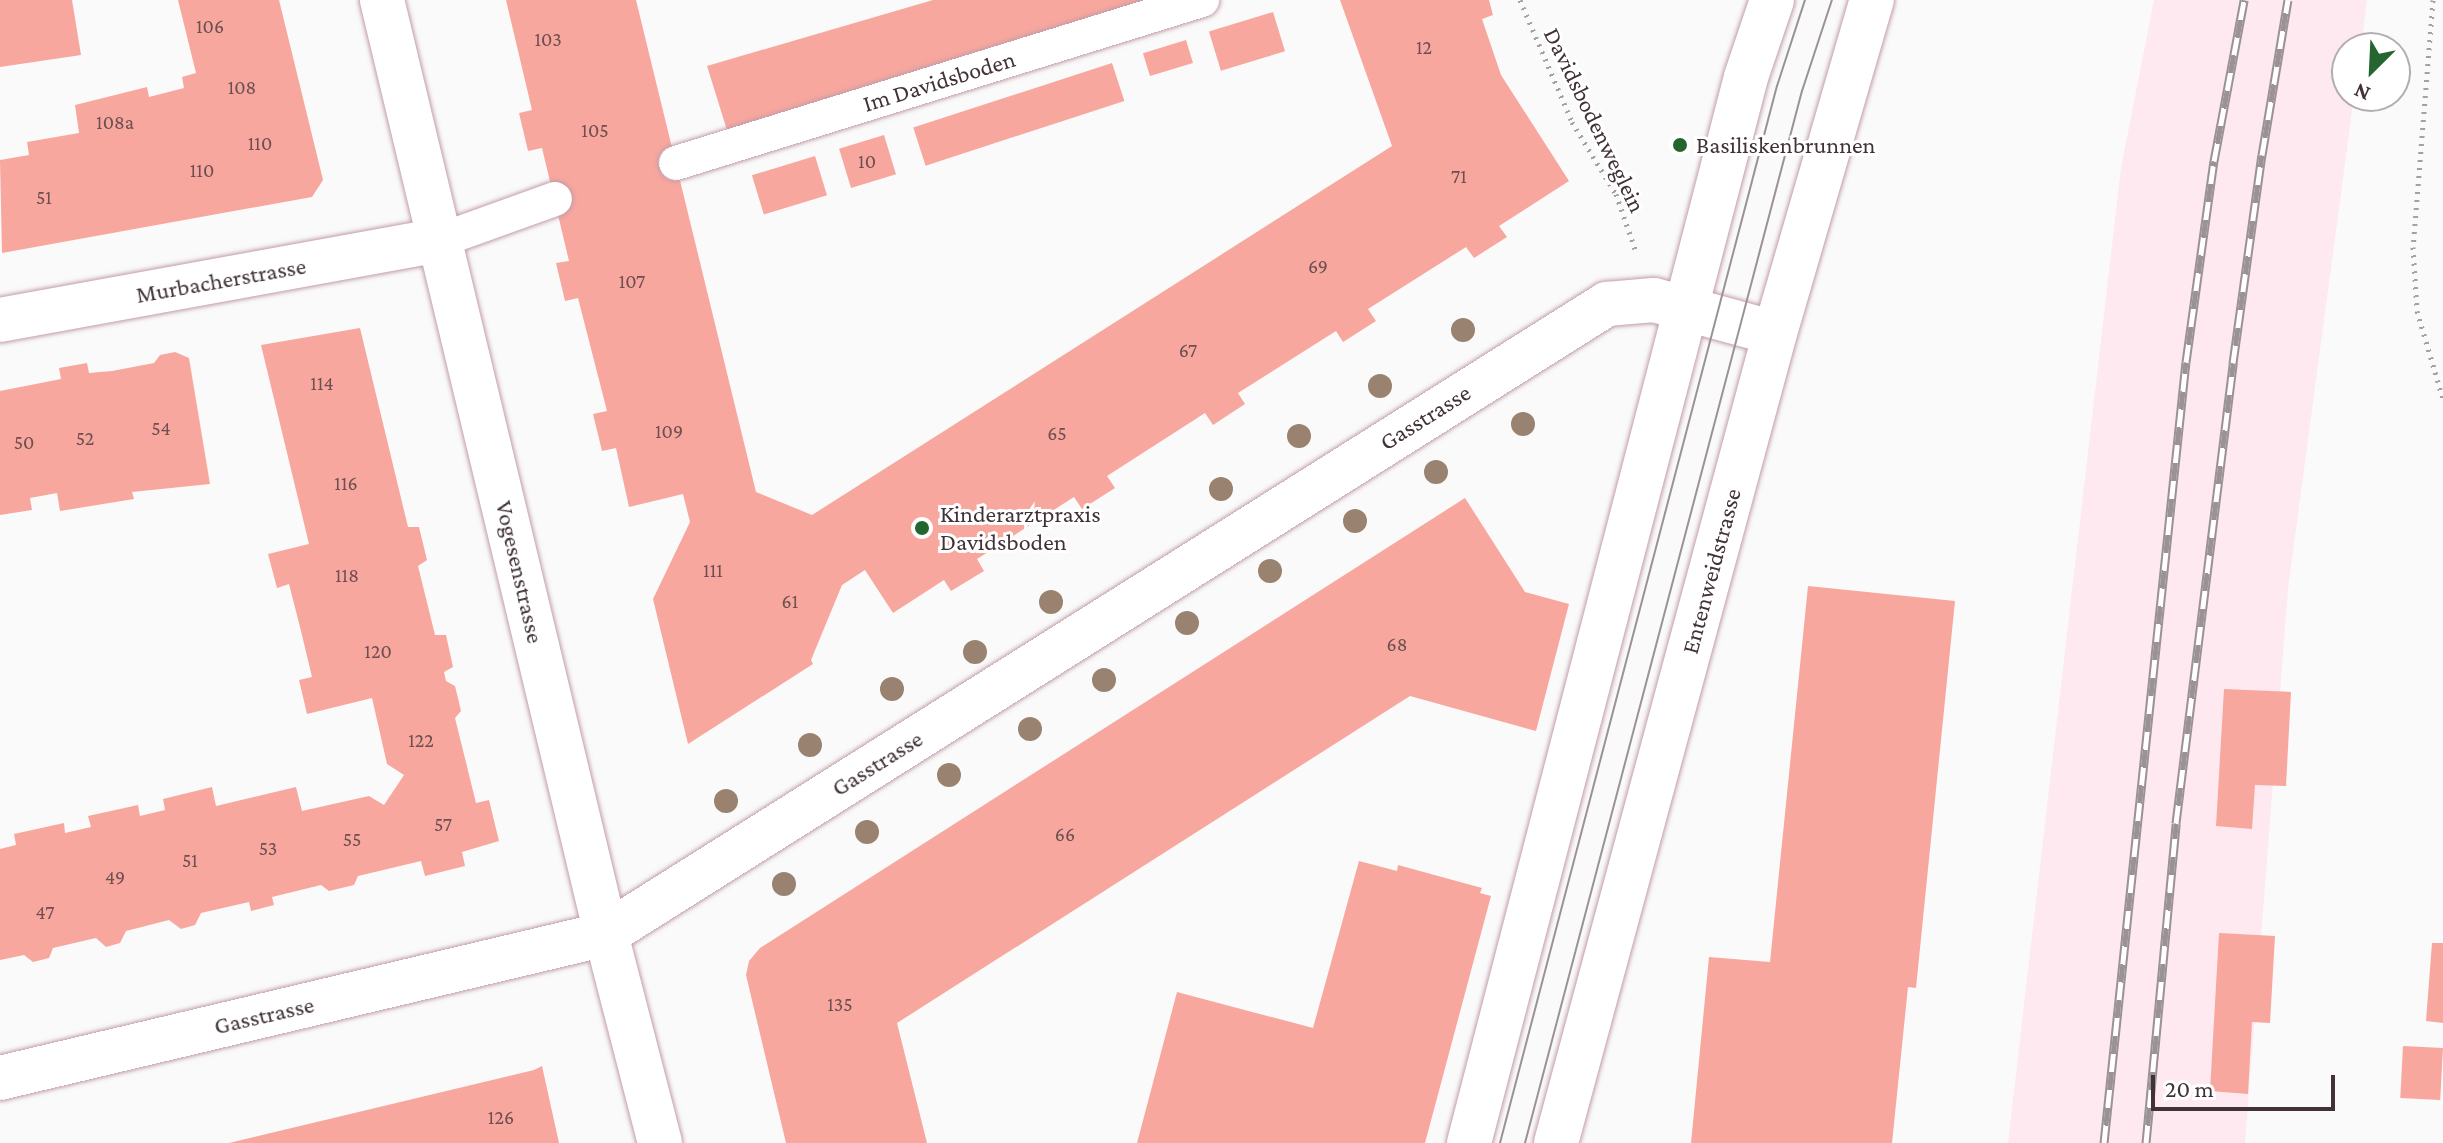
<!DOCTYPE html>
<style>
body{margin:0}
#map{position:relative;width:2443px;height:1143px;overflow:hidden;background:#fafafa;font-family:"Crimson Pro",serif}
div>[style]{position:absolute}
.built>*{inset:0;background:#fde9ef}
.building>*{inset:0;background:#f7a79e;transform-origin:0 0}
.path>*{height:5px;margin-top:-2.5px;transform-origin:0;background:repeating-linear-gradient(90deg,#a7a0a2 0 2px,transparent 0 8px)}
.roads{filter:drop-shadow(0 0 2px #c29da9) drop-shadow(0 0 2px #c29da9)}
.service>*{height:34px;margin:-17px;padding:0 17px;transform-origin:17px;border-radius:17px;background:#fff}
.minor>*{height:44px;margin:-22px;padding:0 22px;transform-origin:22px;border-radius:22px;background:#fff}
.tram>*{height:2px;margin:-1px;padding:0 1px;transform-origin:1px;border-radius:1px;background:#9a9294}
.rail>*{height:9px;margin-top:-4.5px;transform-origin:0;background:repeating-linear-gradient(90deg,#fff 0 18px,#9a9294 0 36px);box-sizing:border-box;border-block:2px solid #9a9294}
.trees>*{width:24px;height:24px;margin:-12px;border-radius:50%;background:#998370}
.dots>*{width:22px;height:22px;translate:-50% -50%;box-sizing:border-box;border:4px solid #fff;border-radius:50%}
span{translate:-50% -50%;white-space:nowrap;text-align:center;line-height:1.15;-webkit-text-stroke:6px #fff;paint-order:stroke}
.number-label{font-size:20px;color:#6e4f51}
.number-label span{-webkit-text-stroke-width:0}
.street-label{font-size:24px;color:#413237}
.poi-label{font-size:24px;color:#413237}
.left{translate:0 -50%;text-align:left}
.north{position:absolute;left:2331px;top:32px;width:80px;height:80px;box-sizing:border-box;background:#fff;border:2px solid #b3adaf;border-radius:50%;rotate:204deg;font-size:22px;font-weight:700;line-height:32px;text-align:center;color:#413237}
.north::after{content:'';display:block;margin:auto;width:28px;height:36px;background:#256630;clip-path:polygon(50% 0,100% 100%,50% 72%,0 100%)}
.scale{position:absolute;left:2151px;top:1075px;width:184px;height:36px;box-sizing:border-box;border:4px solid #413237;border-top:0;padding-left:10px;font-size:24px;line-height:28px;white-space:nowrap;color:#413237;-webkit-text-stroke:6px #fff;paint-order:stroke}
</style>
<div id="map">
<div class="built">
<div style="clip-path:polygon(2154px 0,2367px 0,2361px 48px,2347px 48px,2347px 96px,2354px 96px,2288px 589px,2245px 1143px,2008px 1143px,2121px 168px)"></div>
</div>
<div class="building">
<div style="clip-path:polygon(0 0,72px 0,81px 55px,0 67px)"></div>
<div style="clip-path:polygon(178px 0,279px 0,323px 180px,312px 197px,2px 253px,0 160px,29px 155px,27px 142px,79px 133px,75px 105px,147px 87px,149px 97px,184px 88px,182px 77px,196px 73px)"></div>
<div style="clip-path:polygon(506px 0,636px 0,756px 492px,812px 515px,1392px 146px,1340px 0,1489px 0,1493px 15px,1482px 19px,1501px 75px,1569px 181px,1499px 226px,1507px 237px,1474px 258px,1466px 247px,1368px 309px,1376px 321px,1343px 342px,1336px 331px,1238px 393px,1245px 404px,1213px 425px,1205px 413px,1107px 476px,1115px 488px,1082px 509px,1074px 497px,977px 559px,984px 571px,951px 591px,944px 580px,893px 613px,865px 570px,842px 585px,811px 660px,813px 664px,688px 744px,653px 599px,690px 522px,683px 494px,629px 507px,616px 448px,602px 451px,593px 414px,607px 411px,578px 298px,565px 301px,556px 263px,569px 261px,542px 148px,528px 151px,519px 113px,532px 110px)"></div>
<div style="clip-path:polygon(933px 0,1184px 0,731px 143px,707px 66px)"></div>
<div style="left:1273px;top:12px;width:41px;height:67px;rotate:73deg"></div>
<div style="left:1186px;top:40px;width:24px;height:45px;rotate:73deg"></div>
<div style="left:1112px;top:63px;width:40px;height:209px;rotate:72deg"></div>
<div style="left:884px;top:135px;width:41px;height:47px;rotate:73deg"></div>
<div style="left:815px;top:156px;width:41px;height:66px;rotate:73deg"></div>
<div style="clip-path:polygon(360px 328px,408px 527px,419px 527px,427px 560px,418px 566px,435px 635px,446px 635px,453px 667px,444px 672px,446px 681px,455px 686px,461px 711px,455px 718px,476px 803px,489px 800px,499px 841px,462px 852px,465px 866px,425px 876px,421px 861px,358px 876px,354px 885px,329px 891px,321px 885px,272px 897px,274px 905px,251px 911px,249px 902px,201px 913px,195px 925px,181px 929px,169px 920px,126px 931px,120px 943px,106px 947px,96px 938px,53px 948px,49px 958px,33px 962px,24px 955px,0 960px,0 849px,16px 845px,14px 834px,64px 823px,65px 833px,91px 827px,88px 816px,138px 805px,140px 816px,165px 810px,163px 799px,212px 787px,216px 806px,296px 787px,302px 811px,369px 796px,384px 805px,404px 775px,387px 764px,372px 698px,307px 714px,299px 680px,312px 677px,301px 631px,289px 584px,277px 588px,268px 554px,309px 544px,261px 345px)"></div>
<div style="clip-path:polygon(175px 352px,189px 358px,210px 484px,132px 492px,134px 499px,60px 511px,57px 493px,30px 498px,32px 510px,0 515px,0 391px,61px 379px,59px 368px,87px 363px,89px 373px,112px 371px,154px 363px,160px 355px)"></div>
<div style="clip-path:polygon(1465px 498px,1525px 592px,1569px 604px,1536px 731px,1410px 696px,897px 1023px,927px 1143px,786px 1143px,746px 975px,749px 961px,760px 948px)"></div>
<div style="clip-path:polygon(1808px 586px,1955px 601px,1916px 988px,1908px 987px,1892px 1143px,1691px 1143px,1709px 957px,1770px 962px)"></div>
<div style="clip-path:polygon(2224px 689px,2291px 692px,2286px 786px,2255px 785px,2252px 829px,2216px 826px)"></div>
<div style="clip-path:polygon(1359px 861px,1397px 871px,1398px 865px,1482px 888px,1480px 893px,1491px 896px,1425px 1143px,1137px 1143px,1177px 992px,1313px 1028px)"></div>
<div style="clip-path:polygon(2219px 933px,2275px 936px,2270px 1023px,2252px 1022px,2248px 1094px,2210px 1091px)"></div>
<div style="clip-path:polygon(2432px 943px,2443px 943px,2443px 1023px,2426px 1021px)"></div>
<div style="left:2403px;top:1046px;width:40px;height:52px;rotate:3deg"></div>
<div style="clip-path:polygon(542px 1066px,559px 1143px,229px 1143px,534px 1070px)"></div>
</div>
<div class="path">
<div style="left:1520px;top:0;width:133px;rotate:66.9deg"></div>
<div style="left:1572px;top:122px;width:84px;rotate:58.6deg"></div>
<div style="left:1616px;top:194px;width:58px;rotate:70.9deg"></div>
<div style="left:2433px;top:0;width:248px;rotate:94.6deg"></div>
<div style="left:2413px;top:247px;width:64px;rotate:86.4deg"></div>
<div style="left:2417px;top:311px;width:92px;rotate:73.5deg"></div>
</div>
<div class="roads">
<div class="service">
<div style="left:676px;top:163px;width:551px;rotate:-17.22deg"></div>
<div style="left:441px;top:240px;width:121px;rotate:-19.8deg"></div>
</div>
<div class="minor">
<div style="left:382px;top:0;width:960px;rotate:76.51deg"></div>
<div style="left:606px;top:934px;width:216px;rotate:75.5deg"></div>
<div style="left:0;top:320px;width:448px;rotate:-10.3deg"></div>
<div style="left:0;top:1078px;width:623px;rotate:-13.37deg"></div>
<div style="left:606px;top:934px;width:1183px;rotate:-32.19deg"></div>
<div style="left:1607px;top:304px;width:47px;rotate:-4.9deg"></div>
<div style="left:1654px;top:300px;width:125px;rotate:15.3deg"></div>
<div style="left:1469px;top:1143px;width:1101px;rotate:-75.43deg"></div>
<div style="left:1746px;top:77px;width:81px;rotate:-71.3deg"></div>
<div style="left:1556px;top:1143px;width:839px;rotate:-74.87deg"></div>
<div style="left:1775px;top:333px;width:347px;rotate:-73.8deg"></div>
</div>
</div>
<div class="tram">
<div style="left:1500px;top:1143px;width:1093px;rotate:-75.32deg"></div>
<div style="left:1777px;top:86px;width:90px;rotate:-72deg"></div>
<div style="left:1525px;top:1143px;width:1088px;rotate:-75.25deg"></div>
<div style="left:1802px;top:91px;width:96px;rotate:-71.8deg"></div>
</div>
<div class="rail">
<div style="left:2104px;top:1143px;width:785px;rotate:-84.01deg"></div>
<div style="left:2186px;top:362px;width:203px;rotate:-82.1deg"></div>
<div style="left:2214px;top:161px;width:164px;rotate:-79.4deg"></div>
<div style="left:2146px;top:1143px;width:321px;rotate:-84.6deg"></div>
<div style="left:2176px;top:823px;width:464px;rotate:-82.9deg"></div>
<div style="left:2233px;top:363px;width:210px;rotate:-82.1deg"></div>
<div style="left:2262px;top:155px;width:157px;rotate:-80.5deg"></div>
</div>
<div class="trees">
<div style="left:1463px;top:330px"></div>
<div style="left:1380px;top:386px"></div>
<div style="left:1523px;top:424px"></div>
<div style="left:1299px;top:436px"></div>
<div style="left:1436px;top:472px"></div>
<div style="left:1221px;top:489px"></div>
<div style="left:1355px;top:521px"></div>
<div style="left:1270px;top:571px"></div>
<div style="left:1051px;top:602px"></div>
<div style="left:1187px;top:623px"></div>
<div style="left:975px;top:652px"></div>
<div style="left:1104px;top:680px"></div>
<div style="left:892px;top:689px"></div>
<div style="left:1030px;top:729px"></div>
<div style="left:810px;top:745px"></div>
<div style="left:949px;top:775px"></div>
<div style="left:726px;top:801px"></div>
<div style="left:867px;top:832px"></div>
<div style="left:784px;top:884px"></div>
</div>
<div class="dots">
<div style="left:1680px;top:145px;background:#256630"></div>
<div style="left:922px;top:528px;background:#256630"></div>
</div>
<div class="number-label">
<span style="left:210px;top:26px">106</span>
<span style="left:548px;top:39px">103</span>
<span style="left:1424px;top:47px">12</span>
<span style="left:242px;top:87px">108</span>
<span style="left:115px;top:122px">108a</span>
<span style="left:595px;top:130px">105</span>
<span style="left:260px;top:143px">110</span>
<span style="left:867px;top:161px">10</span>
<span style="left:202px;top:170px">110</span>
<span style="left:1459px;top:176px">71</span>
<span style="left:44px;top:197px">51</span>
<span style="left:1318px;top:266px">69</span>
<span style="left:632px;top:281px">107</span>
<span style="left:1188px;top:350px">67</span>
<span style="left:322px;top:383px">114</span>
<span style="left:161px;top:428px">54</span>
<span style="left:669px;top:431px">109</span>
<span style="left:1057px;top:433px">65</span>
<span style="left:85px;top:438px">52</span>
<span style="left:24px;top:442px">50</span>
<span style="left:346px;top:483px">116</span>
<span style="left:713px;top:570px">111</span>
<span style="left:347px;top:575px">118</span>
<span style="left:790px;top:601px">61</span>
<span style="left:1397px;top:644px">68</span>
<span style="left:378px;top:651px">120</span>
<span style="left:421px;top:740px">122</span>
<span style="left:443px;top:824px">57</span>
<span style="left:1065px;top:834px">66</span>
<span style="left:352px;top:839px">55</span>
<span style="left:268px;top:848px">53</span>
<span style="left:190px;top:860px">51</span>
<span style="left:115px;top:877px">49</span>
<span style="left:45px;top:912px">47</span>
<span style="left:840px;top:1004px">135</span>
<span style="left:501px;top:1117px">126</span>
</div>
<div class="street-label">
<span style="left:939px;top:81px;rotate:-17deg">Im Davidsboden</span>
<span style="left:1595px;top:120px;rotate:64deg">Davidsbodenweglein</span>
<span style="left:221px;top:280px;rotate:-10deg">Murbacherstrasse</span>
<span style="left:1425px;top:417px;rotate:-32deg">Gasstrasse</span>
<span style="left:1711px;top:571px;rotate:-75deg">Entenweidstrasse</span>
<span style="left:520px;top:572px;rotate:77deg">Vogesenstrasse</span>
<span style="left:877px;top:763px;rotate:-32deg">Gasstrasse</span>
<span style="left:264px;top:1015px;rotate:-13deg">Gasstrasse</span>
</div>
<div class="poi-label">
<span class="left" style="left:1696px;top:145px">Basiliskenbrunnen</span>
<span class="left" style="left:940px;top:528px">Kinderarztpraxis<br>Davidsboden</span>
</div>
<div class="north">N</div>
<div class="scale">20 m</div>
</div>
